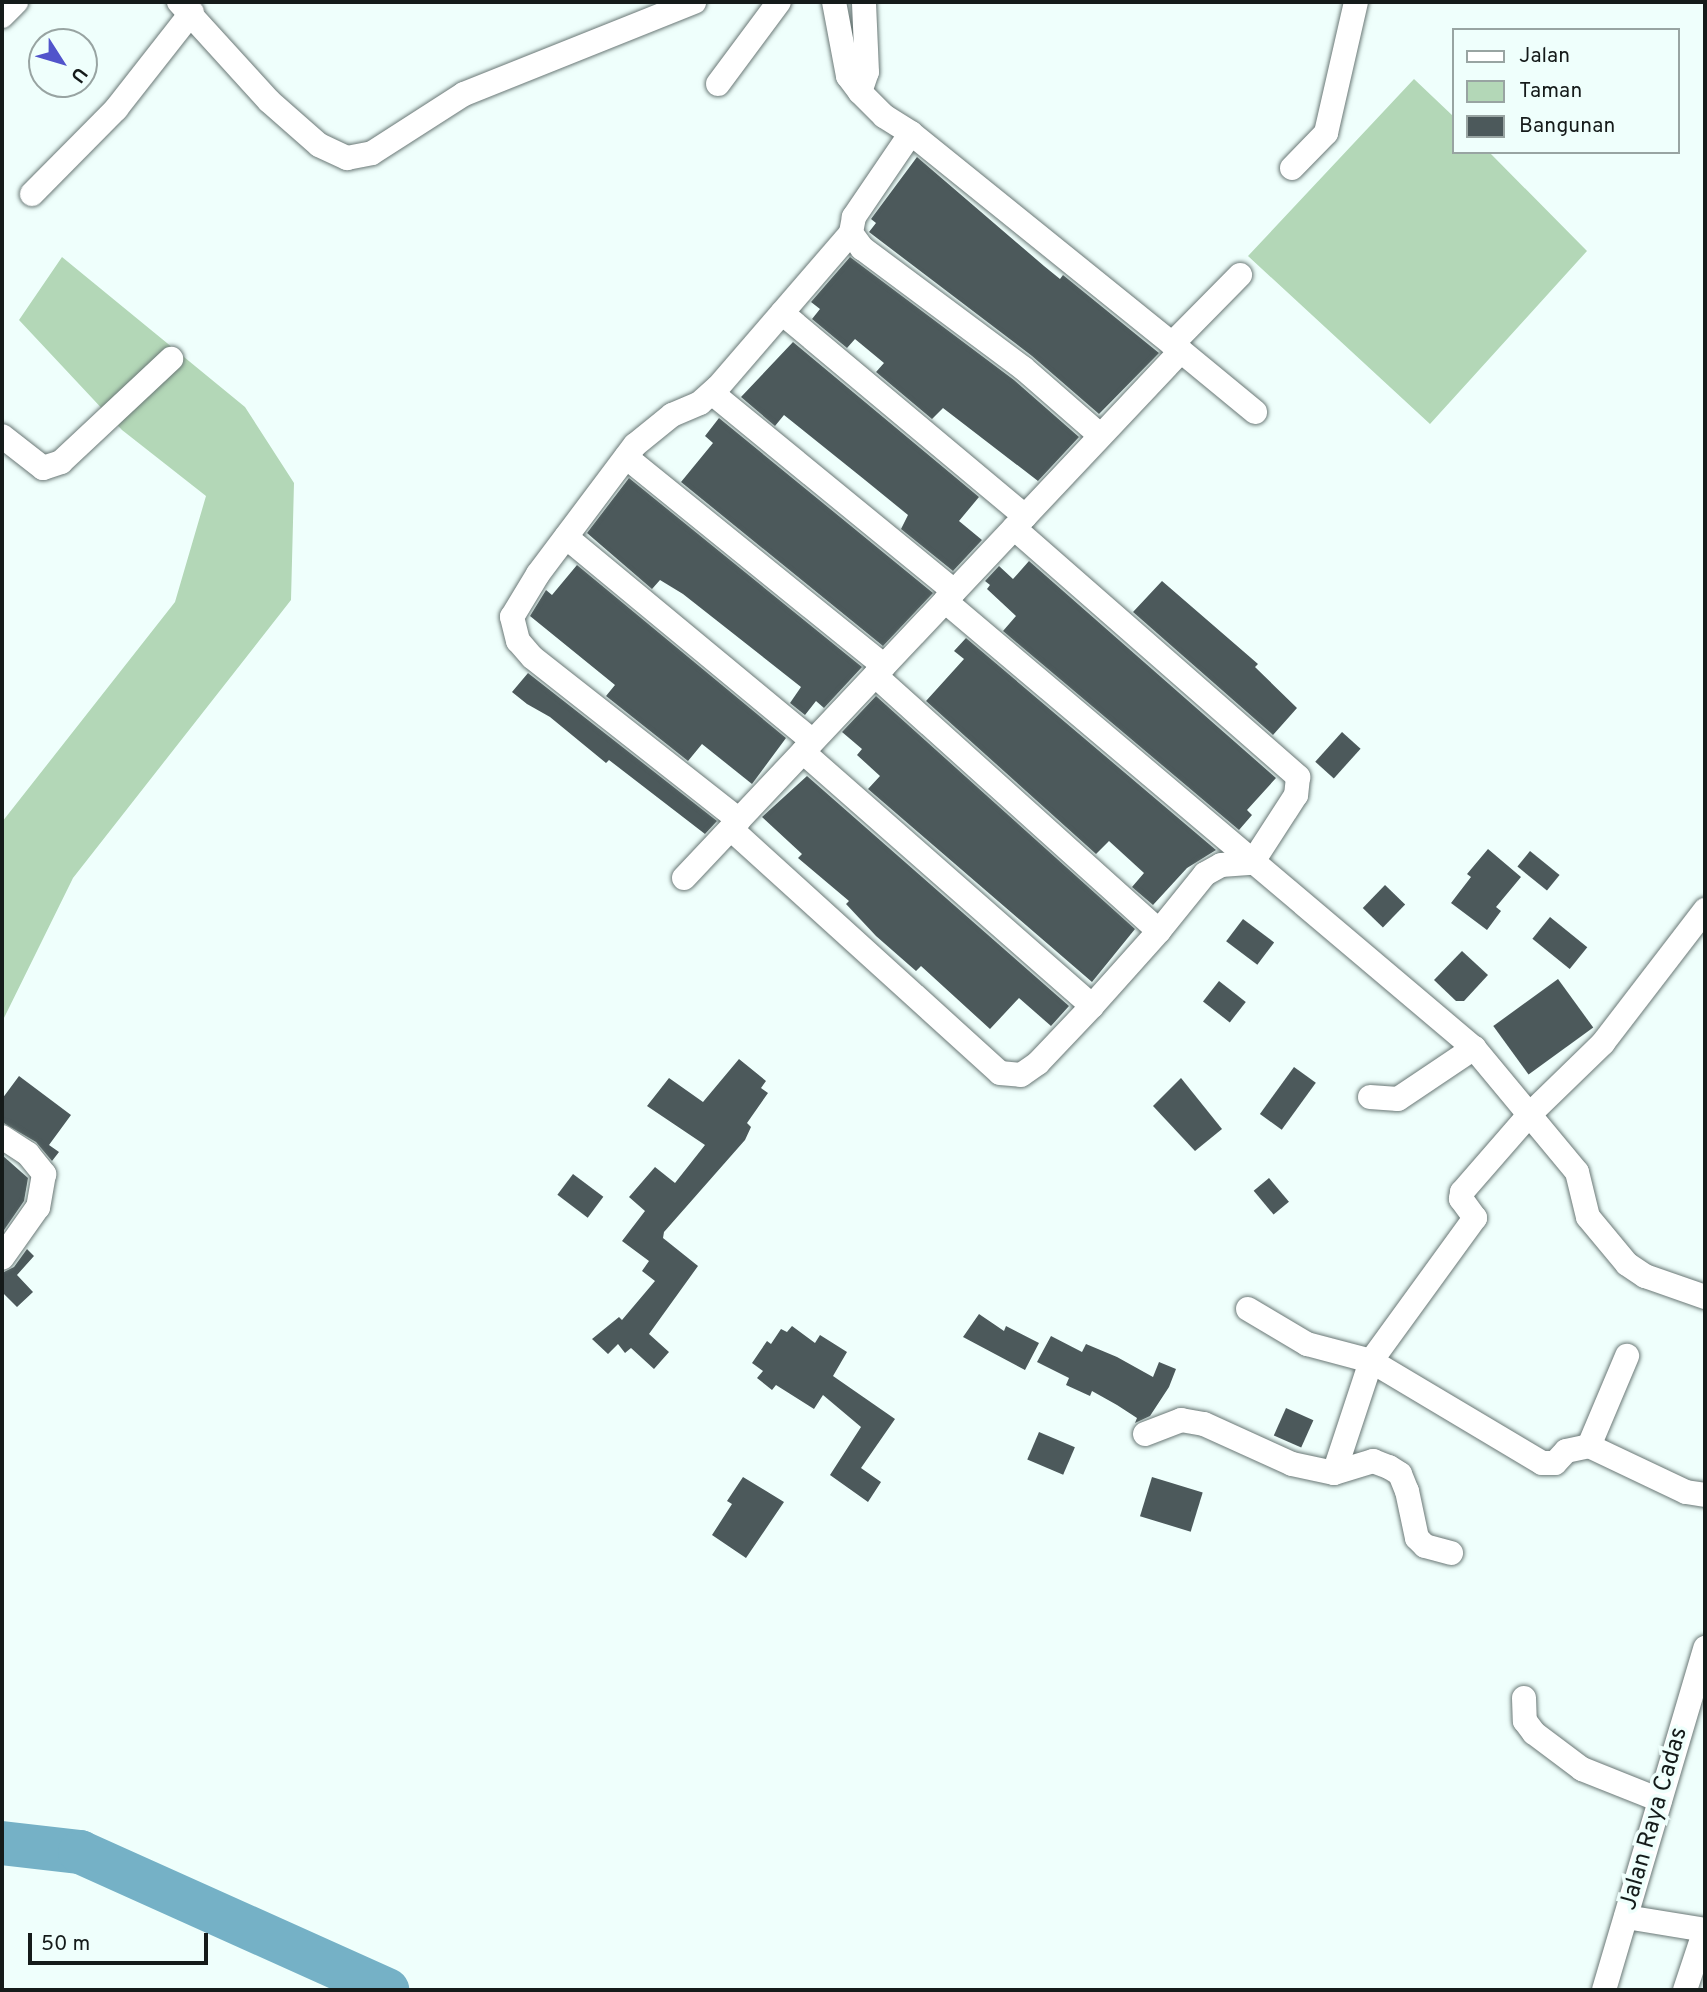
<!DOCTYPE html>
<style>
body{margin:0}
#map{position:relative;width:1707px;height:1992px;overflow:hidden;background:#effffc;font-family:Overpass,sans-serif}
div>[style]{position:absolute}
.green>*{inset:0;background:#b3d7b7}
.river>*{height:44px;margin:-22px;padding:0 22px;transform-origin:22px;border-radius:22px;background:#75b1c6}
.building>*{inset:0;background:#4c595b;transform-origin:0 0}
.roads{filter:drop-shadow(0 0 2px #6a7876) drop-shadow(0 0 2px #6a7876)}
.minor>*{height:24px;margin:-12px;padding:0 12px;transform-origin:12px;border-radius:12px;background:#fff}
span{translate:-50% -50%;white-space:nowrap;text-align:center;line-height:1.15;-webkit-text-stroke:7px #effffc;paint-order:stroke}
.street-label{font-size:24px;color:#151b1a}
.frame{position:absolute;inset:0;border:4px solid #151b1a;pointer-events:none}
.legend{position:absolute;left:1452px;top:28px;width:228px;height:126px;box-sizing:border-box;background:#effffc;border:2px solid #98a4a2;margin:0;padding:9px 12px;list-style:none;font-size:21px;color:#151b1a}
.legend li{display:flex;align-items:center;gap:14px;height:35px}
.legend b{width:35px;border:2px solid #98a4a2}
.north{position:absolute;left:28px;top:28px;width:70px;height:70px;box-sizing:border-box;background:#effffc;border:2px solid #98a4a2;border-radius:50%;rotate:127deg;font-size:19px;font-weight:700;line-height:28px;text-align:center;color:#151b1a}
.north::after{content:'';display:block;margin:auto;width:24px;height:32px;background:#5154cb;clip-path:polygon(50% 0,100% 100%,50% 72%,0 100%)}
.scale{position:absolute;left:28px;top:1933px;width:180px;height:32px;box-sizing:border-box;border:4px solid #151b1a;border-top:0;padding-left:9px;font-size:21px;line-height:24px;white-space:nowrap;color:#151b1a;-webkit-text-stroke:5px #effffc;paint-order:stroke}
</style>
<div id="map">
<div class="green">
<div style="clip-path:polygon(1414px 79px,1453px 116px,1453px 152px,1489px 152px,1587px 251px,1430px 424px,1248px 256px)"></div>
<div style="clip-path:polygon(62px 257px,245px 407px,294px 483px,291px 600px,73px 878px,2px 1022px,2px 822px,175px 602px,206px 496px,122px 430px,19px 320px)"></div>
</div>
<div class="river">
<div style="left:2px;top:1843px;width:79px;rotate:6.6deg"></div>
<div style="left:80px;top:1852px;width:337px;rotate:24.2deg"></div>
</div>
<div class="building">
<div style="clip-path:polygon(917px 157px,1044px 266px,1060px 279px,1063px 275px,1159px 353px,1099px 414px,1032px 356px,869px 232px,876px 223px,871px 219px)"></div>
<div style="clip-path:polygon(850px 257px,1014px 380px,1079px 437px,1038px 481px,943px 408px,932px 419px,876px 372px,884px 363px,855px 339px,847px 348px,812px 319px,820px 309px,811px 302px)"></div>
<div style="clip-path:polygon(793px 342px,979px 497px,959px 521px,982px 540px,953px 571px,901px 529px,908px 515px,865px 480px,784px 415px,775px 426px,741px 397px)"></div>
<div style="clip-path:polygon(719px 418px,933px 593px,883px 646px,681px 482px,713px 443px,705px 436px)"></div>
<div style="clip-path:polygon(629px 478px,862px 667px,824px 708px,816px 701px,805px 715px,790px 703px,801px 687px,683px 594px,660px 580px,652px 589px,587px 533px)"></div>
<div style="clip-path:polygon(1029px 561px,1276px 778px,1247px 810px,1252px 815px,1239px 830px,1003px 631px,1016px 616px,987px 589px,990px 585px,985px 581px,999px 566px,1013px 579px)"></div>
<div style="clip-path:polygon(577px 565px,786px 738px,752px 784px,702px 744px,688px 761px,606px 696px,615px 685px,530px 616px,546px 590px,552px 595px)"></div>
<div style="clip-path:polygon(1162px 581px,1258px 664px,1255px 667px,1297px 708px,1273px 735px,1133px 612px)"></div>
<div style="clip-path:polygon(966px 638px,1216px 850px,1187px 868px,1153px 905px,1132px 887px,1144px 873px,1109px 841px,1096px 854px,926px 701px,964px 659px,954px 651px)"></div>
<div style="clip-path:polygon(528px 673px,717px 821px,705px 834px,609px 760px,606px 763px,550px 717px,527px 704px,512px 692px)"></div>
<div style="clip-path:polygon(876px 696px,1135px 929px,1092px 982px,868px 789px,880px 776px,857px 755px,862px 749px,842px 732px)"></div>
<div style="left:1342px;top:732px;width:25px;height:40px;rotate:42deg"></div>
<div style="clip-path:polygon(807px 776px,1069px 1006px,1051px 1026px,1019px 998px,990px 1029px,921px 966px,916px 971px,876px 936px,846px 904px,849px 901px,798px 858px,802px 854px,762px 817px)"></div>
<div style="clip-path:polygon(1488px 849px,1521px 877px,1496px 907px,1501px 911px,1487px 930px,1451px 903px,1471px 877px,1467px 874px)"></div>
<div style="left:1530px;top:851px;width:38px;height:20px;rotate:39deg"></div>
<div style="left:1385px;top:885px;width:28px;height:32px;rotate:44deg"></div>
<div style="left:1550px;top:917px;width:48px;height:28px;rotate:39deg"></div>
<div style="left:1243px;top:919px;width:39px;height:28px;rotate:37deg"></div>
<div style="clip-path:polygon(1462px 951px,1488px 975px,1464px 1001px,1456px 1001px,1434px 980px)"></div>
<div style="left:1558px;top:979px;width:60px;height:80px;rotate:54deg"></div>
<div style="left:1219px;top:981px;width:34px;height:26px;rotate:38deg"></div>
<div style="clip-path:polygon(739px 1059px,766px 1081px,761px 1088px,768px 1093px,747px 1123px,751px 1127px,745px 1140px,664px 1232px,663px 1238px,698px 1266px,649px 1334px,669px 1352px,654px 1369px,631px 1348px,625px 1353px,618px 1344px,608px 1354px,592px 1339px,619px 1317px,622px 1320px,655px 1281px,642px 1271px,649px 1261px,622px 1241px,645px 1211px,629px 1197px,655px 1167px,675px 1183px,705px 1145px,647px 1106px,669px 1078px,703px 1102px)"></div>
<div style="left:1294px;top:1067px;width:27px;height:58px;rotate:36deg"></div>
<div style="clip-path:polygon(19px 1076px,71px 1115px,49px 1145px,59px 1152px,52px 1161px,36px 1142px,2px 1122px,2px 1099px)"></div>
<div style="clip-path:polygon(1181px 1078px,1222px 1129px,1195px 1151px,1153px 1106px)"></div>
<div style="clip-path:polygon(2px 1155px,28px 1178px,24px 1201px,2px 1233px)"></div>
<div style="left:573px;top:1174px;width:38px;height:26px;rotate:37deg"></div>
<div style="left:1269px;top:1178px;width:31px;height:20px;rotate:50deg"></div>
<div style="clip-path:polygon(27px 1249px,34px 1256px,17px 1275px,33px 1292px,17px 1307px,2px 1292px,2px 1273px,14px 1267px)"></div>
<div style="clip-path:polygon(979px 1314px,1004px 1331px,1006px 1326px,1039px 1343px,1025px 1370px,963px 1337px)"></div>
<div style="clip-path:polygon(792px 1326px,815px 1343px,820px 1335px,847px 1352px,833px 1376px,895px 1419px,861px 1468px,881px 1482px,868px 1502px,830px 1475px,861px 1427px,823px 1395px,814px 1409px,776px 1385px,772px 1390px,757px 1378px,763px 1371px,752px 1363px,767px 1341px,771px 1344px,781px 1329px,787px 1332px)"></div>
<div style="clip-path:polygon(1051px 1336px,1082px 1352px,1086px 1344px,1117px 1357px,1153px 1377px,1159px 1362px,1176px 1369px,1169px 1387px,1150px 1416px,1135px 1423px,1137px 1418px,1117px 1405px,1092px 1391px,1090px 1396px,1066px 1385px,1069px 1378px,1037px 1362px)"></div>
<div style="left:1286px;top:1408px;width:30px;height:30px;rotate:24deg"></div>
<div style="left:1039px;top:1432px;width:39px;height:30px;rotate:23deg"></div>
<div style="clip-path:polygon(743px 1477px,784px 1502px,746px 1558px,712px 1535px,732px 1504px,727px 1501px)"></div>
<div style="left:1152px;top:1477px;width:53px;height:41px;rotate:17deg"></div>
</div>
<div class="roads">
<div class="minor">
<div style="left:179px;top:2px;width:134px;rotate:47.7deg"></div>
<div style="left:269px;top:101px;width:67px;rotate:41.3deg"></div>
<div style="left:319px;top:145px;width:31px;rotate:25deg"></div>
<div style="left:347px;top:158px;width:25px;rotate:-11deg"></div>
<div style="left:372px;top:153px;width:109px;rotate:-32.7deg"></div>
<div style="left:464px;top:94px;width:248px;rotate:-21.8deg"></div>
<div style="left:2px;top:16px;width:20px;rotate:-45deg"></div>
<div style="left:718px;top:84px;width:102px;rotate:-53.4deg"></div>
<div style="left:860px;top:92px;width:21px;rotate:-71deg"></div>
<div style="left:867px;top:72px;width:70px;rotate:-92.5deg"></div>
<div style="left:911px;top:133px;width:102px;rotate:124.2deg"></div>
<div style="left:854px;top:217px;width:16px;rotate:101deg"></div>
<div style="left:851px;top:233px;width:19px;rotate:54deg"></div>
<div style="left:862px;top:248px;width:201px;rotate:36.7deg"></div>
<div style="left:1023px;top:368px;width:103px;rotate:41.1deg"></div>
<div style="left:1292px;top:168px;width:49px;rotate:-45.8deg"></div>
<div style="left:1326px;top:133px;width:134px;rotate:-77.1deg"></div>
<div style="left:32px;top:194px;width:120px;rotate:-45.3deg"></div>
<div style="left:116px;top:109px;width:123px;rotate:-51.9deg"></div>
<div style="left:782px;top:313px;width:317px;rotate:39.9deg"></div>
<div style="left:1172px;top:344px;width:97px;rotate:-45.4deg"></div>
<div style="left:1181px;top:351px;width:96px;rotate:39.5deg"></div>
<div style="left:712px;top:393px;width:313px;rotate:39.3deg"></div>
<div style="left:2px;top:436px;width:52px;rotate:38deg"></div>
<div style="left:43px;top:468px;width:19px;rotate:-18deg"></div>
<div style="left:61px;top:462px;width:151px;rotate:-43.1deg"></div>
<div style="left:626px;top:457px;width:332px;rotate:39deg"></div>
<div style="left:1014px;top:528px;width:378px;rotate:41.2deg"></div>
<div style="left:1298px;top:777px;width:18px;rotate:96deg"></div>
<div style="left:1296px;top:795px;width:81px;rotate:122.9deg"></div>
<div style="left:566px;top:537px;width:320px;rotate:39.6deg"></div>
<div style="left:945px;top:601px;width:693px;rotate:40.2deg"></div>
<div style="left:1474px;top:1048px;width:161px;rotate:50.3deg"></div>
<div style="left:1577px;top:1172px;width:46px;rotate:76.3deg"></div>
<div style="left:1588px;top:1217px;width:61px;rotate:50.3deg"></div>
<div style="left:1627px;top:1264px;width:22px;rotate:34deg"></div>
<div style="left:1645px;top:1276px;width:64px;rotate:19.3deg"></div>
<div style="left:803px;top:752px;width:385px;rotate:41.3deg"></div>
<div style="left:739px;top:820px;width:263px;rotate:-141.8deg"></div>
<div style="left:532px;top:657px;width:21px;rotate:-131deg"></div>
<div style="left:518px;top:641px;width:25px;rotate:-104deg"></div>
<div style="left:512px;top:617px;width:50px;rotate:-58.8deg"></div>
<div style="left:538px;top:574px;width:161px;rotate:-53.1deg"></div>
<div style="left:635px;top:445px;width:48px;rotate:-39deg"></div>
<div style="left:672px;top:415px;width:30px;rotate:-23deg"></div>
<div style="left:700px;top:403px;width:24px;rotate:-42deg"></div>
<div style="left:718px;top:387px;width:203px;rotate:-49.2deg"></div>
<div style="left:731px;top:829px;width:363px;rotate:42.2deg"></div>
<div style="left:1000px;top:1073px;width:21px;rotate:5deg"></div>
<div style="left:1021px;top:1075px;width:21px;rotate:-35deg"></div>
<div style="left:1038px;top:1063px;width:79px;rotate:-46.5deg"></div>
<div style="left:1092px;top:1006px;width:101px;rotate:-48.2deg"></div>
<div style="left:1159px;top:931px;width:382px;rotate:-138deg"></div>
<div style="left:684px;top:878px;width:724px;rotate:-46.68deg"></div>
<div style="left:1181px;top:351px;width:347px;rotate:-141.1deg"></div>
<div style="left:911px;top:133px;width:32px;rotate:-148deg"></div>
<div style="left:884px;top:116px;width:34px;rotate:-135deg"></div>
<div style="left:860px;top:92px;width:20px;rotate:-127deg"></div>
<div style="left:848px;top:76px;width:75px;rotate:-100.7deg"></div>
<div style="left:1159px;top:931px;width:73px;rotate:-51.1deg"></div>
<div style="left:1205px;top:874px;width:18px;rotate:-29deg"></div>
<div style="left:1221px;top:865px;width:31px;rotate:-4deg"></div>
<div style="left:1370px;top:1097px;width:28px;rotate:4deg"></div>
<div style="left:1398px;top:1099px;width:92px;rotate:-33.9deg"></div>
<div style="left:2px;top:1137px;width:31px;rotate:33deg"></div>
<div style="left:28px;top:1154px;width:26px;rotate:51deg"></div>
<div style="left:44px;top:1174px;width:34px;rotate:100deg"></div>
<div style="left:38px;top:1207px;width:62px;rotate:125.2deg"></div>
<div style="left:1248px;top:1309px;width:69px;rotate:30.7deg"></div>
<div style="left:1307px;top:1344px;width:66px;rotate:14.9deg"></div>
<div style="left:1371px;top:1361px;width:199px;rotate:30.8deg"></div>
<div style="left:1542px;top:1463px;width:13px"></div>
<div style="left:1555px;top:1463px;width:16px;rotate:-47deg"></div>
<div style="left:1566px;top:1451px;width:24px;rotate:-12deg"></div>
<div style="left:1589px;top:1446px;width:107px;rotate:25.4deg"></div>
<div style="left:1686px;top:1492px;width:19px;rotate:9deg"></div>
<div style="left:1145px;top:1434px;width:39px;rotate:-21deg"></div>
<div style="left:1181px;top:1420px;width:23px;rotate:10deg"></div>
<div style="left:1204px;top:1424px;width:97px;rotate:24.4deg"></div>
<div style="left:1292px;top:1464px;width:43px;rotate:12.1deg"></div>
<div style="left:1334px;top:1473px;width:41px;rotate:-17.1deg"></div>
<div style="left:1373px;top:1461px;width:17px;rotate:21deg"></div>
<div style="left:1389px;top:1467px;width:13px;rotate:32deg"></div>
<div style="left:1400px;top:1474px;width:18px;rotate:68deg"></div>
<div style="left:1407px;top:1491px;width:48px;rotate:78deg"></div>
<div style="left:1417px;top:1538px;width:11px;rotate:45deg"></div>
<div style="left:1425px;top:1546px;width:27px;rotate:15deg"></div>
<div style="left:1589px;top:1446px;width:98px;rotate:-67.1deg"></div>
<div style="left:1334px;top:1473px;width:118px;rotate:-71.7deg"></div>
<div style="left:1371px;top:1361px;width:177px;rotate:-54deg"></div>
<div style="left:1475px;top:1218px;width:24px;rotate:-126deg"></div>
<div style="left:1461px;top:1199px;width:7px;rotate:-82deg"></div>
<div style="left:1462px;top:1192px;width:101px;rotate:-49deg"></div>
<div style="left:1528px;top:1116px;width:105px;rotate:-44.2deg"></div>
<div style="left:1603px;top:1043px;width:168px;rotate:-52.5deg"></div>
<div style="left:1524px;top:1698px;width:23px;rotate:88deg"></div>
<div style="left:1525px;top:1721px;width:15px;rotate:53deg"></div>
<div style="left:1534px;top:1733px;width:60px;rotate:36.9deg"></div>
<div style="left:1582px;top:1769px;width:84px;rotate:21.7deg"></div>
<div style="left:1626px;top:1917px;width:80px;rotate:9.3deg"></div>
<div style="left:1604px;top:1990px;width:357px;rotate:-73.5deg"></div>
<div style="left:1685px;top:1990px;width:63px;rotate:-71.6deg"></div>
</div>
</div>
<div class="street-label">
<span style="left:1655px;top:1819px;rotate:-74deg">Jalan Raya Cadas</span>
</div>
<div class="frame"></div>
<ul class="legend">
<li><b style="height:9px;background:#fff"></b>Jalan</li>
<li><b style="height:19px;background:#b3d7b7"></b>Taman</li>
<li><b style="height:19px;background:#4c595b"></b>Bangunan</li>
</ul>
<div class="north">U</div>
<div class="scale">50 m</div>
</div>
